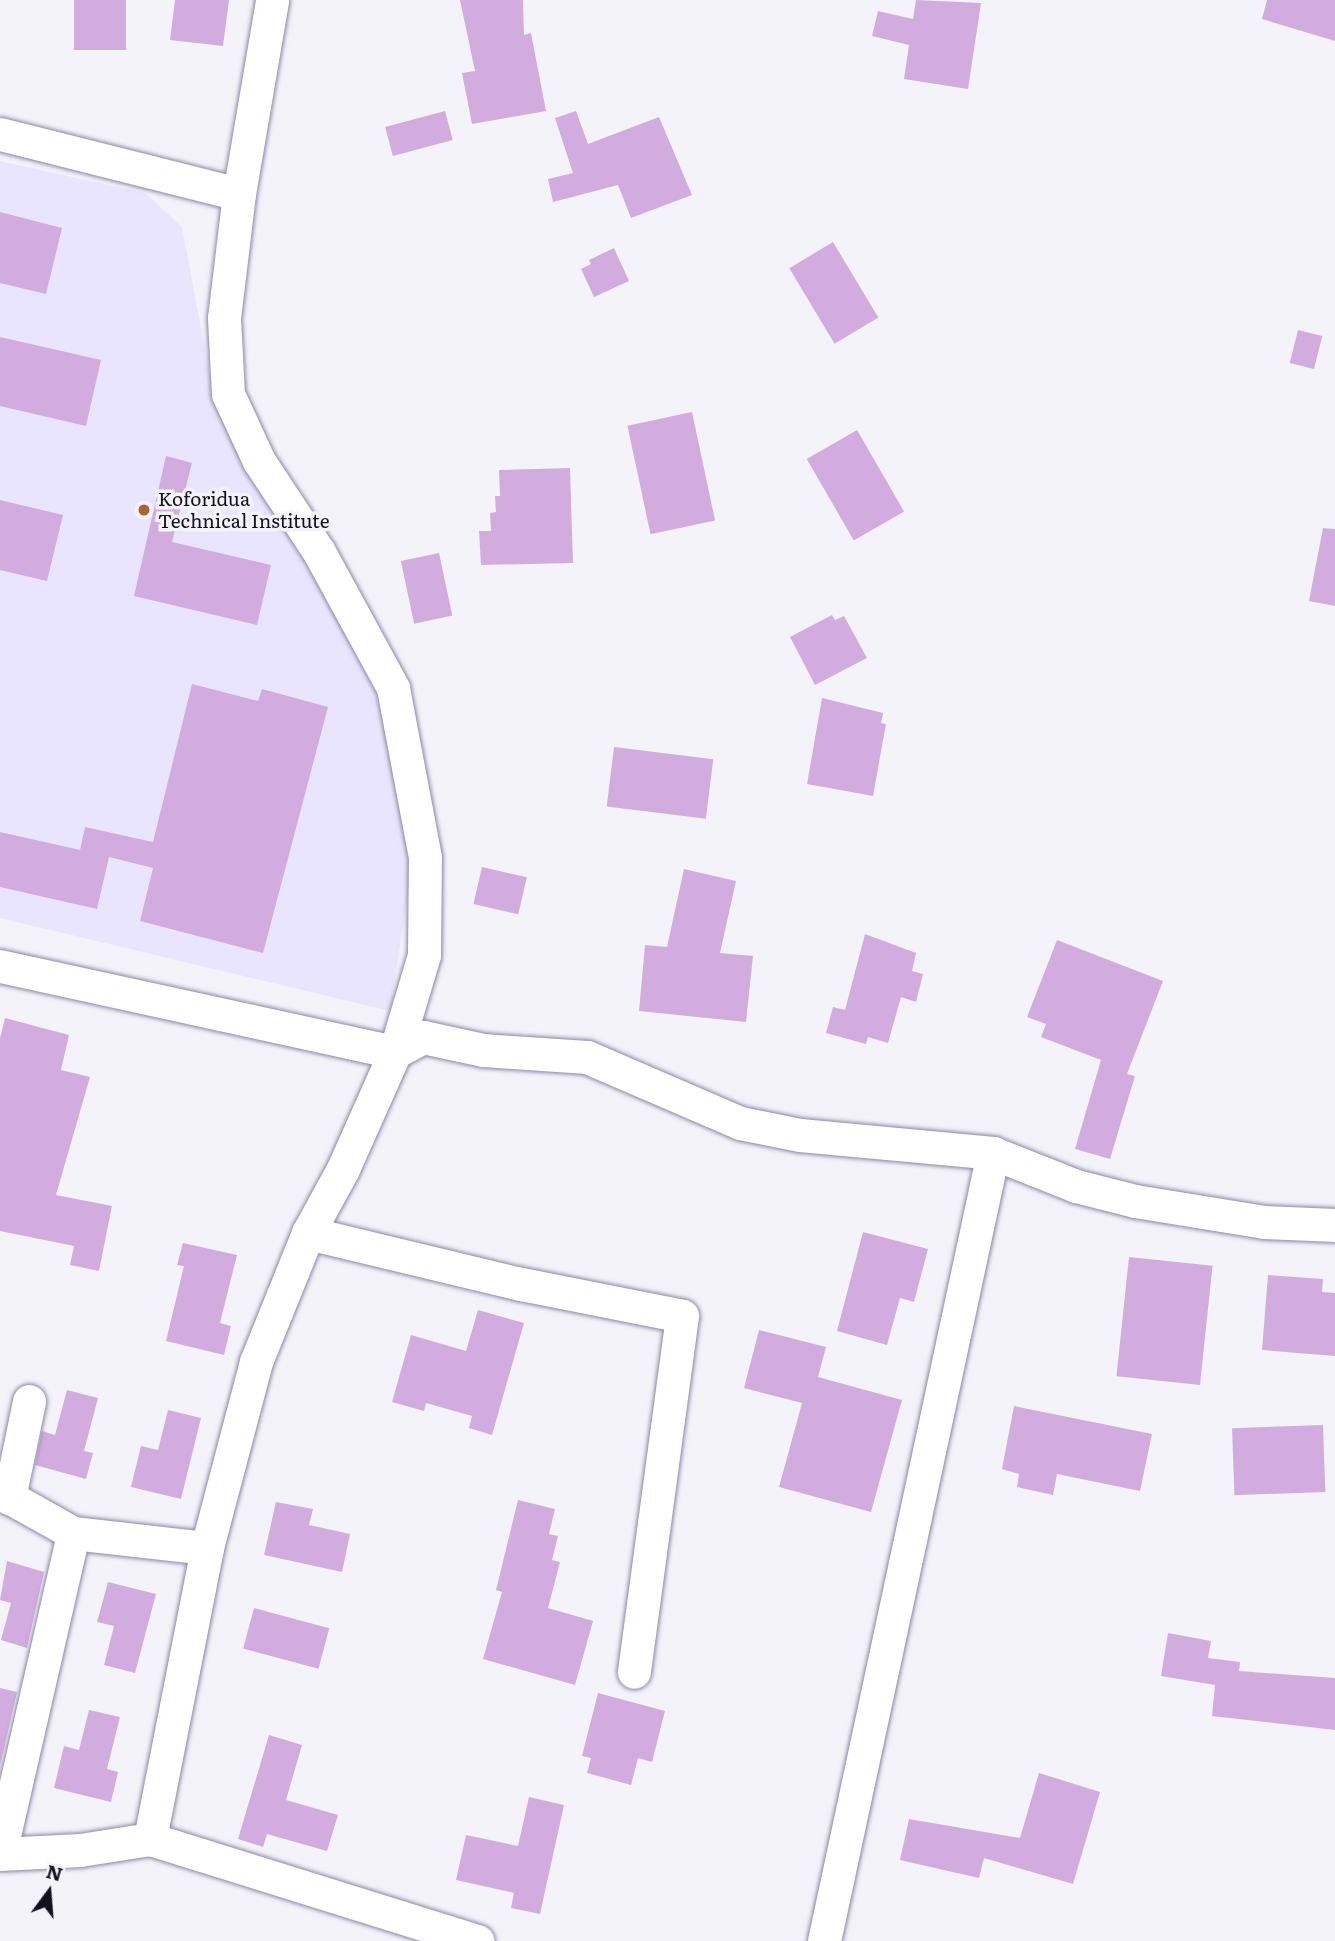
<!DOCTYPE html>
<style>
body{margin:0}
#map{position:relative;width:1335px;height:1941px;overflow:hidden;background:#f4f3fa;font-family:Literata,serif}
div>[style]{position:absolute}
.built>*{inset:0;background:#eae5ff}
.building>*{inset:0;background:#d3acdf;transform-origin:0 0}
.roads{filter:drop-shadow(0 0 2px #8d87a7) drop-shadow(0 0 2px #8d87a7)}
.minor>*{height:33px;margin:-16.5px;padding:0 16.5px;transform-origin:16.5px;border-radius:16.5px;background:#fff}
.dots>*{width:19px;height:19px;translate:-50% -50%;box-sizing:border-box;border:4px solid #f4f3fa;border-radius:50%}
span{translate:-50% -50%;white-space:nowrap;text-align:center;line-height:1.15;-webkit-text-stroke:7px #f4f3fa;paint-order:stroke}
.poi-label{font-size:19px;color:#14111d}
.left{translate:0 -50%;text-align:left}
.north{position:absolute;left:14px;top:1857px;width:70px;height:70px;-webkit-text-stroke:5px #f4f3fa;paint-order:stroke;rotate:16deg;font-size:19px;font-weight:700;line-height:28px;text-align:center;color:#14111d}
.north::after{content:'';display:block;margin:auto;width:24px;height:32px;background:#14111d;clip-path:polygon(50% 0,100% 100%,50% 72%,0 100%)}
</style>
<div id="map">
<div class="built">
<div style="clip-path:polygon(0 161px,145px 193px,182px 227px,212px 386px,386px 707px,412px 868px,390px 1011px,0 918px)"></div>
</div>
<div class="building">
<div style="left:74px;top:0;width:52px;height:50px"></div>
<div style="clip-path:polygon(175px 0,229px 0,223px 46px,170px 40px)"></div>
<div style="clip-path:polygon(460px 0,523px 0,524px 35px,531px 33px,546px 111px,472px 124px,462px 73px,475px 71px)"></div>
<div style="clip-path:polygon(916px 0,981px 3px,968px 89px,904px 79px,909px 45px,872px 36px,878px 11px,913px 19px)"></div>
<div style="clip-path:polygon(1267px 0,1335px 0,1335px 41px,1262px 19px)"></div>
<div style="left:445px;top:111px;width:30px;height:62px;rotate:75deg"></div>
<div style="clip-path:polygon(576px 111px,588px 144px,659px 117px,692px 195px,631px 218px,618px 185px,553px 202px,548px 179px,573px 173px,555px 118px)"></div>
<div style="clip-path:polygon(0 212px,62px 228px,46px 294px,0 283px)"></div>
<div style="left:833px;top:242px;width:88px;height:51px;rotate:59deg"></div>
<div style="clip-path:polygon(614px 248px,629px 281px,594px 297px,581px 269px,591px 264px,589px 260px)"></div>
<div style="left:1298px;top:330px;width:25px;height:34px;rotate:14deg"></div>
<div style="clip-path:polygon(0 337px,101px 360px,86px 426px,0 406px)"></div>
<div style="left:692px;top:412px;width:111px;height:66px;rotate:78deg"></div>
<div style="left:857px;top:430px;width:94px;height:58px;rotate:60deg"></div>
<div style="clip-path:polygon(166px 456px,192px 463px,172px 542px,271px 565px,257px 625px,134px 596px)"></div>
<div style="clip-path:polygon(570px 468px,573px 563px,481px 565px,479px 531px,491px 531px,490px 513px,496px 512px,495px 496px,500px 496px,499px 470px)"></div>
<div style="clip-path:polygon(0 500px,63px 515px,47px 581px,0 570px)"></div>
<div style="clip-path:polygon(1323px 528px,1335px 529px,1335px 606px,1309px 601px)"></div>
<div style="left:439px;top:553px;width:64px;height:39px;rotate:78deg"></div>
<div style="clip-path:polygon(832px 615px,835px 620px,844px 616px,867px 658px,815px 685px,790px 637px)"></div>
<div style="clip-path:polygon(192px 684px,258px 701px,262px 689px,328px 707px,263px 953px,140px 921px,153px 868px,109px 857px,97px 909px,0 887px,0 832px,80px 850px,85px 827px,153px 842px)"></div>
<div style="clip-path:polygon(822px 698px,883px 713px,881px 723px,886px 724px,873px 796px,807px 784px)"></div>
<div style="left:614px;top:747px;width:100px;height:60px;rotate:7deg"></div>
<div style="left:482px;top:867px;width:46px;height:38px;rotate:13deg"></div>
<div style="clip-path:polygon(684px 869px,736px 881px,720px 953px,753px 956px,746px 1022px,639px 1011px,645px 945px,667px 947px)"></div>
<div style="clip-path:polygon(865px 934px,916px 953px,912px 971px,923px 974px,916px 1002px,901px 997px,888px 1043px,868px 1037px,866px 1044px,826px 1033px,833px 1007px,845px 1010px)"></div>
<div style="clip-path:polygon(1057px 940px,1163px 981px,1127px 1074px,1135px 1076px,1110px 1159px,1075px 1149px,1101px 1060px,1041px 1037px,1046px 1024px,1027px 1017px)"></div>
<div style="clip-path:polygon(5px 1018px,69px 1035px,61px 1070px,90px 1077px,56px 1195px,112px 1206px,99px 1271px,70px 1265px,74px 1246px,0 1231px,0 1038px)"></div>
<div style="clip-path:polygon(863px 1232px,928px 1249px,914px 1302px,900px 1298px,887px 1345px,837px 1331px)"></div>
<div style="clip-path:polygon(183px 1243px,237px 1255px,220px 1323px,231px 1326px,224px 1355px,166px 1341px,184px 1266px,177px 1265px)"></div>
<div style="left:1129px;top:1257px;width:84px;height:120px;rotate:6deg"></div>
<div style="clip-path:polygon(1268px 1275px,1323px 1279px,1322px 1292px,1335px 1293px,1335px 1356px,1262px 1350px)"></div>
<div style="clip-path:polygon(478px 1310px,524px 1323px,492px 1435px,469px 1428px,472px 1416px,426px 1403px,424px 1411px,392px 1402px,411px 1335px,466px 1351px)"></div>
<div style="clip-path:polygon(759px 1330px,826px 1347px,818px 1377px,902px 1400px,871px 1512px,779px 1487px,802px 1403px,744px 1388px)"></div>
<div style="clip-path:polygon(67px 1390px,98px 1398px,84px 1451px,93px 1453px,86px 1479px,35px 1465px,42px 1431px,55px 1435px)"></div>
<div style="clip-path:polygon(1014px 1406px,1152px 1434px,1140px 1491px,1057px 1474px,1053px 1495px,1017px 1487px,1019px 1474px,1002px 1469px)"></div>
<div style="clip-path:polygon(168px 1410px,201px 1418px,181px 1499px,131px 1487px,141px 1446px,158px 1450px)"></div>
<div style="left:1323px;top:1425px;width:67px;height:91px;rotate:88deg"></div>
<div style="clip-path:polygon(518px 1500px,555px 1509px,549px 1534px,558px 1536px,552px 1560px,560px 1562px,548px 1608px,593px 1621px,575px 1685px,483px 1659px,502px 1592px,496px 1590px)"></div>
<div style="clip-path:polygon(276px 1502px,313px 1509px,309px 1525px,350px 1534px,342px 1572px,264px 1555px)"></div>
<div style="clip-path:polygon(7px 1561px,44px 1572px,27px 1648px,1px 1640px,11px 1603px,0 1600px)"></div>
<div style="clip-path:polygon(108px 1582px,156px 1594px,135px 1673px,104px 1665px,114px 1626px,97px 1622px)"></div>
<div style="left:254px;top:1608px;width:78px;height:42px;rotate:15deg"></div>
<div style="clip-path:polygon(1168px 1633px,1211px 1641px,1208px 1658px,1240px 1662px,1239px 1671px,1335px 1678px,1335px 1730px,1212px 1716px,1215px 1685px,1161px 1676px)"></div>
<div style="clip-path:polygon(0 1688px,17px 1692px,0 1766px)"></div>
<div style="clip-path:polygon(598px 1693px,665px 1711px,652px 1762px,638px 1758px,631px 1785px,587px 1773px,591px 1758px,582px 1756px)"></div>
<div style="clip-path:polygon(89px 1710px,120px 1717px,107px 1769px,118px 1772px,111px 1802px,54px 1788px,64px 1746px,79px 1750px)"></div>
<div style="clip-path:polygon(269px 1735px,302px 1745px,286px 1800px,338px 1815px,327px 1851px,267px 1834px,263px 1847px,238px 1839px)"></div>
<div style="clip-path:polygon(1039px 1773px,1100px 1792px,1073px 1884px,984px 1858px,979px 1878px,900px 1860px,909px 1819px,1020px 1838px)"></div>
<div style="clip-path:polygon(529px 1797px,564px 1805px,540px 1914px,511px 1908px,514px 1893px,456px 1880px,466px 1835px,518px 1846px)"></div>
</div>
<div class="roads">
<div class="minor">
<div style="left:0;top:134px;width:246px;rotate:14.1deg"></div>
<div style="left:239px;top:194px;width:125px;rotate:96.9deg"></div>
<div style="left:224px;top:318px;width:76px;rotate:87deg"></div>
<div style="left:228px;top:394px;width:74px;rotate:65.2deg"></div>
<div style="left:259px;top:461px;width:109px;rotate:56.6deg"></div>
<div style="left:319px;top:552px;width:155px;rotate:61.4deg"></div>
<div style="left:393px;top:688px;width:172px;rotate:79.3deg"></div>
<div style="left:425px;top:857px;width:98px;rotate:90.6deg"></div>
<div style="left:424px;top:955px;width:101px;rotate:106.6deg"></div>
<div style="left:395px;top:1052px;width:128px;rotate:114deg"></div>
<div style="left:343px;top:1169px;width:73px;rotate:118.7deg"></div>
<div style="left:308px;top:1233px;width:139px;rotate:112deg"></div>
<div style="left:256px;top:1362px;width:192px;rotate:104.8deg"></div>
<div style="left:207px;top:1548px;width:297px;rotate:101.1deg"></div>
<div style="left:150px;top:1839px;width:71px;rotate:171.1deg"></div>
<div style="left:80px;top:1850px;width:80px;rotate:177.1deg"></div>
<div style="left:239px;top:194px;width:197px;rotate:-80.3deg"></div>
<div style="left:0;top:966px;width:404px;rotate:12.3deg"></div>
<div style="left:395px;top:1052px;width:32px;rotate:-28deg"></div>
<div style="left:423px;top:1037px;width:61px;rotate:12.2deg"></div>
<div style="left:483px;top:1050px;width:104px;rotate:3.9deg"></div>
<div style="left:587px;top:1057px;width:167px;rotate:23.3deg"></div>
<div style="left:740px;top:1123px;width:61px;rotate:11.3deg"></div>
<div style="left:800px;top:1135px;width:194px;rotate:5.3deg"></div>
<div style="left:308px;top:1233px;width:219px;rotate:13.5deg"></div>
<div style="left:521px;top:1284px;width:164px;rotate:11.2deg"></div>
<div style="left:682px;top:1316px;width:359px;rotate:97.7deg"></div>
<div style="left:0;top:1492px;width:84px;rotate:29.3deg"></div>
<div style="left:73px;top:1533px;width:135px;rotate:6.4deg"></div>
<div style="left:9px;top:1498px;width:99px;rotate:-78.3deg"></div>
<div style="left:150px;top:1839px;width:343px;rotate:17.3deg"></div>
<div style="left:0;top:1853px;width:328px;rotate:-77.1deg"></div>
<div style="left:824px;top:1941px;width:806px;rotate:-77.9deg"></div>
<div style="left:993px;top:1153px;width:89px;rotate:21.7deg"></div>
<div style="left:1076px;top:1186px;width:61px;rotate:14.3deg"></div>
<div style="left:1135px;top:1201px;width:131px;rotate:9.2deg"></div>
<div style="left:1264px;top:1222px;width:71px;rotate:2.4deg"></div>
</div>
</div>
<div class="dots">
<div style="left:144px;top:510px;background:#a96534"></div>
</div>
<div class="poi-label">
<span class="left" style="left:158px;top:510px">Koforidua<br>Technical Institute</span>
</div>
<div class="north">N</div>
</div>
